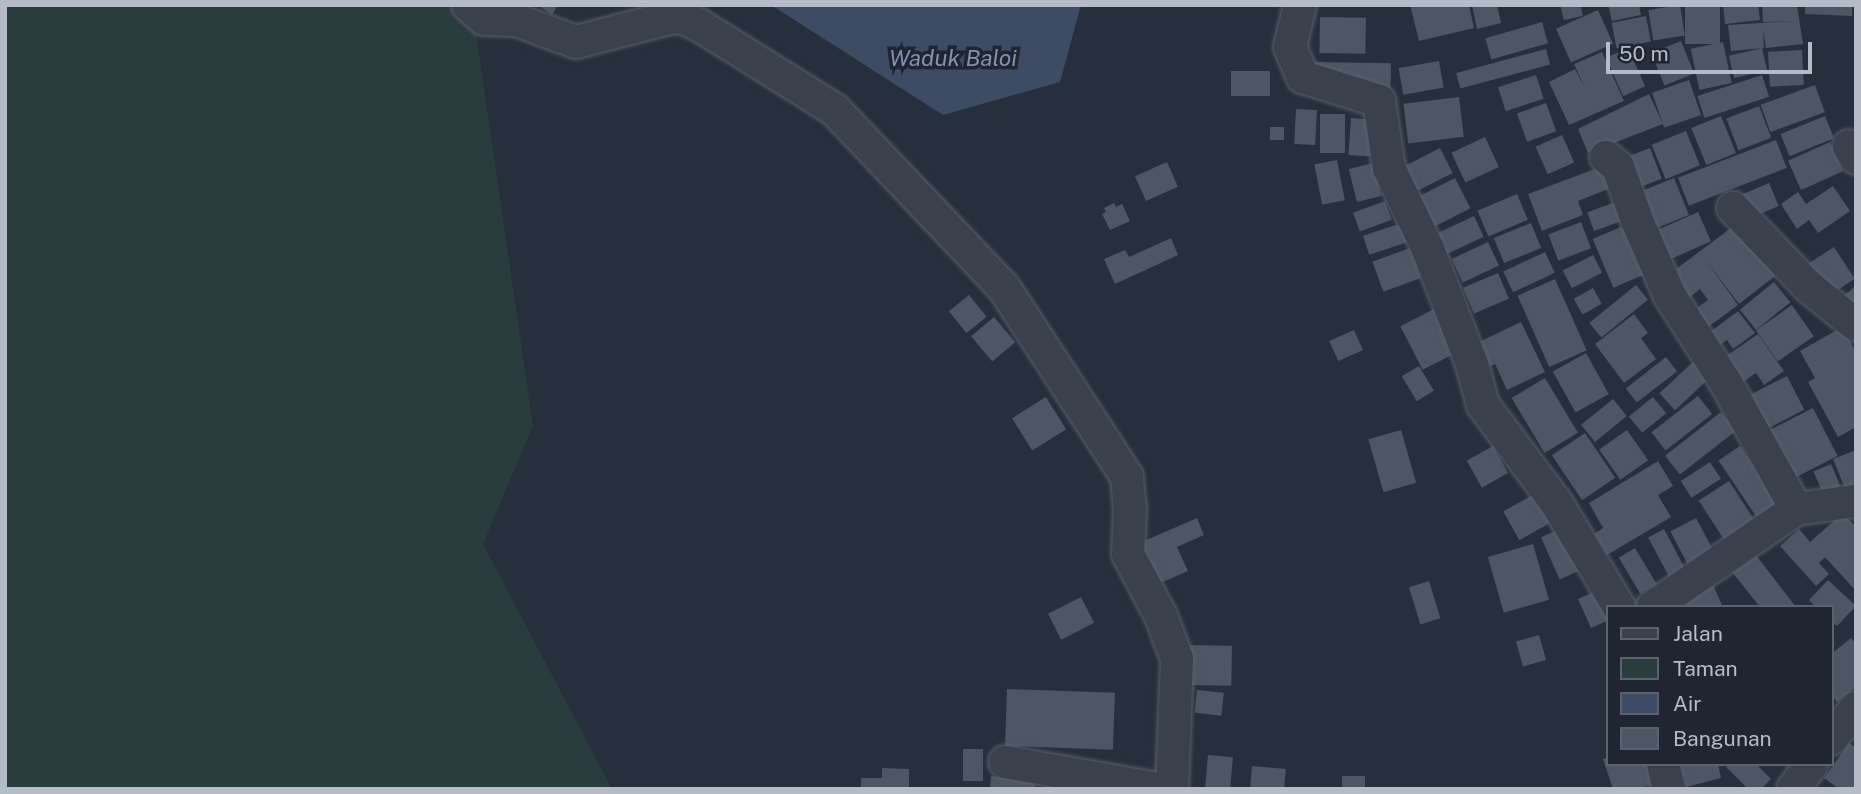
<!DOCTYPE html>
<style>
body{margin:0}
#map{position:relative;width:1861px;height:794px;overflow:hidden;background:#262f3c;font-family:"Public Sans",sans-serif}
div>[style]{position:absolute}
.green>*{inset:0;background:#293c3e}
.water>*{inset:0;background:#3d4c63}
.building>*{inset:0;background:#4d5665;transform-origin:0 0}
.roads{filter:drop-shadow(0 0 2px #585f6a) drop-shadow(0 0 2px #585f6a)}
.minor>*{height:32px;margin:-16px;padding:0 16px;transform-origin:16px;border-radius:16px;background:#3a414c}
span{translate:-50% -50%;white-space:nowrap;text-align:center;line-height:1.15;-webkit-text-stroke:7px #1f2631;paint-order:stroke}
.water-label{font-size:23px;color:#8092ac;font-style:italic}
.frame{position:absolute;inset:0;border:7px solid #b6bcc7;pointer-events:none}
.legend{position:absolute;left:1606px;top:605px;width:228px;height:161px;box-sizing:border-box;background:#1f2631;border:2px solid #5b626d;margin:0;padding:9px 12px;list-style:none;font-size:21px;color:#b6bcc7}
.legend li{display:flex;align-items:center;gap:14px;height:35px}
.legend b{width:35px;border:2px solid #5b626d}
.scale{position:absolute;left:1606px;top:42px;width:206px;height:32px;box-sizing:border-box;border:4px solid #b6bcc7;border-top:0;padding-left:9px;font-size:21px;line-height:24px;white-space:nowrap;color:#b6bcc7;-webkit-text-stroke:5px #1f2631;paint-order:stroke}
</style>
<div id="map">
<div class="green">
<div style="clip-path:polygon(5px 5px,472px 5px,533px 426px,483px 544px,612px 789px,5px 789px)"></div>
</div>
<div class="water">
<div style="clip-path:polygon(771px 5px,1081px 5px,1060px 82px,943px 115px)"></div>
</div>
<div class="building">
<div style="clip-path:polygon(538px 5px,558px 5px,552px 15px)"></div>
<div style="clip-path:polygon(1410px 5px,1469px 5px,1474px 28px,1419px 41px)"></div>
<div style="clip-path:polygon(1472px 5px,1497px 5px,1501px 23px,1477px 29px)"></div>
<div style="clip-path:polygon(1560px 5px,1580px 5px,1583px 16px,1564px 20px)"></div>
<div style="clip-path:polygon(1608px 5px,1639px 5px,1641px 15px,1612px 21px)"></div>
<div style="left:1680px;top:5px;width:31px;height:32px;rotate:81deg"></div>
<div style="left:1685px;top:5px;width:35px;height:39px"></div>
<div style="clip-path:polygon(1723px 5px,1758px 5px,1760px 20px,1725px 24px)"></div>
<div style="clip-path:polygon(1762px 5px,1797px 5px,1803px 44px,1766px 48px,1763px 30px,1764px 48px,1731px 51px,1728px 25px,1794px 21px,1763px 22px)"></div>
<div style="clip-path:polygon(1805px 5px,1852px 5px,1852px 16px,1805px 14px)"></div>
<div style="left:1598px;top:10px;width:37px;height:46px;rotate:66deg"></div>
<div style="left:1646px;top:16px;width:26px;height:35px;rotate:79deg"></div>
<div style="left:1320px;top:17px;width:46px;height:36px;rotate:1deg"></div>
<div style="left:1542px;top:22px;width:22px;height:59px;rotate:74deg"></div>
<div style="left:1681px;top:41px;width:35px;height:32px;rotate:68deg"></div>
<div style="left:1723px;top:42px;width:42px;height:33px;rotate:78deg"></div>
<div style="left:1628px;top:48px;width:42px;height:24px;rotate:66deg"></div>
<div style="left:1762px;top:48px;width:23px;height:34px;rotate:77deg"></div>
<div style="left:1546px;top:49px;width:16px;height:93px;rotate:75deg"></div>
<div style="left:1802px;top:50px;width:35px;height:34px;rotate:87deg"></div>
<div style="clip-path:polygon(1602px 52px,1624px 101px,1569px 125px,1549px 82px,1575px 69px,1585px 88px,1574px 64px)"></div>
<div style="left:1439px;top:61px;width:27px;height:41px;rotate:80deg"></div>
<div style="left:1315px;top:62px;width:76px;height:32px;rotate:1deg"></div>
<div style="left:1231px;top:71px;width:39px;height:25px"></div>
<div style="left:1536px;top:75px;width:25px;height:40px;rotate:72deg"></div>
<div style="left:1762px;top:75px;width:23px;height:68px;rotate:72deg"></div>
<div style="left:1689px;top:80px;width:37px;height:39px;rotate:71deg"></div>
<div style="left:1815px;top:85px;width:29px;height:58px;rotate:70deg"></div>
<div style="clip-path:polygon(1649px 94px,1663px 124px,1588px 153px,1578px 129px)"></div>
<div style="left:1459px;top:97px;width:40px;height:56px;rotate:83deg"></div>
<div style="left:1546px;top:103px;width:30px;height:31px;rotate:70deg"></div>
<div style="left:1759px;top:106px;width:34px;height:35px;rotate:69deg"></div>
<div style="left:1296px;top:109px;width:21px;height:35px;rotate:3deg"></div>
<div style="left:1320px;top:114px;width:25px;height:39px"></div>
<div style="left:1721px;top:116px;width:40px;height:32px;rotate:68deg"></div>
<div style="left:1825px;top:116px;width:24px;height:48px;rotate:68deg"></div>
<div style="left:1351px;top:118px;width:27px;height:37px;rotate:4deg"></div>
<div style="left:1270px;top:127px;width:14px;height:13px"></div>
<div style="left:1686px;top:131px;width:37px;height:37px;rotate:68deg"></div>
<div style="left:1562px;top:135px;width:30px;height:29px;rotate:66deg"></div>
<div style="left:1485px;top:137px;width:33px;height:37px;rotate:65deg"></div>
<div style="left:1776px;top:140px;width:30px;height:105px;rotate:69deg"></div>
<div style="left:1830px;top:142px;width:32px;height:46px;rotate:66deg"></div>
<div style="left:1440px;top:148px;width:28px;height:44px;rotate:63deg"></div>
<div style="left:1650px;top:148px;width:33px;height:30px;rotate:69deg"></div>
<div style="left:1337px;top:160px;width:41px;height:23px;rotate:79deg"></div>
<div style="left:1167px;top:162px;width:27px;height:35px;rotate:66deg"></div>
<div style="left:1373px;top:163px;width:34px;height:25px;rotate:76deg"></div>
<div style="clip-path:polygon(1608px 164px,1616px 186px,1578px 201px,1583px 215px,1542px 231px,1528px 194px)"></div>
<div style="left:1455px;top:178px;width:34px;height:45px;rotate:63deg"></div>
<div style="left:1674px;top:178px;width:40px;height:46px;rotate:68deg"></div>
<div style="left:1769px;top:183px;width:25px;height:37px;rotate:67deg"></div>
<div style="clip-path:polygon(1833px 186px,1850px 211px,1818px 233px,1809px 220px,1797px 229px,1781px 204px,1798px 192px,1806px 204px)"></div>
<div style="left:1517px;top:194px;width:28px;height:43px;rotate:67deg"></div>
<div style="left:1621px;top:200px;width:20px;height:36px;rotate:70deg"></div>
<div style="left:1385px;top:201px;width:20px;height:34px;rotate:70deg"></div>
<div style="clip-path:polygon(1114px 203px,1116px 207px,1122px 204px,1130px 221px,1110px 230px,1102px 214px,1106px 212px,1104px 208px)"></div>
<div style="left:1698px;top:212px;width:32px;height:55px;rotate:66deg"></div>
<div style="left:1474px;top:216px;width:23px;height:43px;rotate:65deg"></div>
<div style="left:1581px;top:222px;width:28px;height:35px;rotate:69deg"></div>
<div style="left:1402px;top:223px;width:20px;height:41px;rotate:72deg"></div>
<div style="left:1531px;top:223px;width:27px;height:40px;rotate:68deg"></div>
<div style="clip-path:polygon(1735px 225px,1775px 276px,1739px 304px,1705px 259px,1738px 305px,1704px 330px,1691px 312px,1708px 300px,1700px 289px,1690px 297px,1672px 272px)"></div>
<div style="left:1623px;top:226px;width:53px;height:33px;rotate:67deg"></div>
<div style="clip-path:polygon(1171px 238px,1178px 255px,1115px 284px,1104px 259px,1125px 250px,1129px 257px)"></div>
<div style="left:1488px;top:242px;width:26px;height:40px;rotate:65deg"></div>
<div style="left:1834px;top:247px;width:38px;height:35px;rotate:57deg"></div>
<div style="left:1410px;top:248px;width:32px;height:40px;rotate:70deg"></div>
<div style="left:1545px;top:252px;width:23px;height:46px;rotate:65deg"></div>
<div style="left:1593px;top:255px;width:20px;height:34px;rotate:63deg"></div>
<div style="left:1498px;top:273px;width:28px;height:38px;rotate:67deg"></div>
<div style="left:1555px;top:279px;width:78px;height:41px;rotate:66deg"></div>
<div style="left:1774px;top:282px;width:26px;height:44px;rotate:51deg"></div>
<div style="left:1636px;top:285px;width:19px;height:60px;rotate:51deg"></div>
<div style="clip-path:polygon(1856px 286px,1856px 323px,1838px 300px)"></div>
<div style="left:1593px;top:288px;width:18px;height:22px;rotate:61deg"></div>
<div style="left:969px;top:295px;width:28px;height:26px;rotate:51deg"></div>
<div style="left:1792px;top:305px;width:38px;height:44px;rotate:55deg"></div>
<div style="left:1436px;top:308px;width:49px;height:40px;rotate:63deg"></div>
<div style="clip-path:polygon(1738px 311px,1755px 333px,1733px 349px,1727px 340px,1720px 345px,1710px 332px)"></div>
<div style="clip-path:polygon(1634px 314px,1648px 333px,1641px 338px,1656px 359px,1624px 383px,1595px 344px)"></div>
<div style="left:994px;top:317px;width:33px;height:30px;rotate:50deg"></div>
<div style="clip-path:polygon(1521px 322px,1545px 372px,1507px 390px,1495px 364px,1488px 368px,1477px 343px)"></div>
<div style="clip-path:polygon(1842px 327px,1856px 352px,1856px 427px,1838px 437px,1808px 382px,1815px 378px,1800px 351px)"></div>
<div style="left:1354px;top:330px;width:22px;height:27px;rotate:66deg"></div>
<div style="clip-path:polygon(1758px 334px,1784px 371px,1764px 385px,1756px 373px,1740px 384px,1722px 359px)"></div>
<div style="left:1586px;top:353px;width:47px;height:38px;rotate:61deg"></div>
<div style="left:1666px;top:357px;width:18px;height:51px;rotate:52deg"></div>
<div style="left:1693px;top:362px;width:23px;height:46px;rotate:47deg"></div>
<div style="left:1419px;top:366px;width:29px;height:20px;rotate:59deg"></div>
<div style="left:1787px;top:376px;width:38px;height:41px;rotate:63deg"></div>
<div style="left:1545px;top:378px;width:64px;height:39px;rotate:59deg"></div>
<div style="left:1698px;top:396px;width:23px;height:59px;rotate:52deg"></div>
<div style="left:1046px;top:397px;width:38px;height:40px;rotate:58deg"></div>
<div style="left:1653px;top:397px;width:21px;height:31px;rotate:51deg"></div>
<div style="left:1613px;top:399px;width:22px;height:41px;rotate:51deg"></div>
<div style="left:1813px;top:408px;width:54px;height:50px;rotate:63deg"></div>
<div style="left:1721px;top:412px;width:24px;height:71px;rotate:52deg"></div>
<div style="left:1401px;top:430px;width:55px;height:34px;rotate:74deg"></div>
<div style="left:1627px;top:430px;width:37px;height:34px;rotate:55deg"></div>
<div style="left:1585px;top:433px;width:54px;height:40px;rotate:56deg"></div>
<div style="left:1493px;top:446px;width:31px;height:30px;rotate:61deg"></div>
<div style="left:1740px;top:446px;width:71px;height:26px;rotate:56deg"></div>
<div style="clip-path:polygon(1856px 450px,1856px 495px,1849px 498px,1833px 459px)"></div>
<div style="clip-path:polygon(1658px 461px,1673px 486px,1658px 495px,1671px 517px,1607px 555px,1594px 534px,1603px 528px,1589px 503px)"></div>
<div style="left:1710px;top:462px;width:20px;height:35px;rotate:57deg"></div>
<div style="left:1831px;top:464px;width:25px;height:19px;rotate:67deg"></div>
<div style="left:1729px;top:481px;width:54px;height:36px;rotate:57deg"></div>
<div style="left:1540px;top:491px;width:33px;height:42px;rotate:61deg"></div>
<div style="clip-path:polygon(1843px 513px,1856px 527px,1856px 591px,1825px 557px,1819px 563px,1829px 574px,1816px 586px,1780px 546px,1799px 529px,1810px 542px)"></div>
<div style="clip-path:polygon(1197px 518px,1204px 535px,1177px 547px,1188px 571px,1154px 586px,1135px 545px)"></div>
<div style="left:1696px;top:518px;width:40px;height:29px;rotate:62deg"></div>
<div style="left:1562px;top:528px;width:46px;height:23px;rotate:66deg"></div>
<div style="left:1664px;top:529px;width:45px;height:18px;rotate:62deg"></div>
<div style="left:1533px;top:544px;width:58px;height:47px;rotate:74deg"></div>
<div style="left:1635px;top:548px;width:42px;height:19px;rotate:59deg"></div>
<div style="clip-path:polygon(1755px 554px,1796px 607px,1760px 607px,1732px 572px)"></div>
<div style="clip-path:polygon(1828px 580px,1856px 606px,1837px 626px,1831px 621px,1831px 607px,1816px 607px,1809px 600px)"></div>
<div style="left:1429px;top:581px;width:39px;height:21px;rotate:73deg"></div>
<div style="clip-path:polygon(1713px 585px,1723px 607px,1667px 607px)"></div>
<div style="clip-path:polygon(1598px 590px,1607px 611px,1607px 621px,1591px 628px,1578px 599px)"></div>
<div style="left:1081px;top:597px;width:29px;height:37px;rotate:63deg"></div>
<div style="left:1539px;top:635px;width:26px;height:24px;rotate:74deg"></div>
<div style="clip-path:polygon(1851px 638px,1856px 644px,1856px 687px,1837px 702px,1831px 695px,1831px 654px)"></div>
<div style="left:1186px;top:645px;width:46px;height:40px;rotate:1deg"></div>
<div style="left:1007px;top:689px;width:108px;height:57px;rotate:2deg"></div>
<div style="left:1197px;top:690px;width:27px;height:23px;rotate:6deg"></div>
<div style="clip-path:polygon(1849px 743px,1856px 748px,1856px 789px,1839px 789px,1824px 778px)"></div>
<div style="left:963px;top:749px;width:20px;height:32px"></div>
<div style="left:1208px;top:755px;width:25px;height:32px;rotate:5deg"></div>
<div style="clip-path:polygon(1607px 758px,1607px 764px,1648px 764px,1656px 786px,1613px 789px,1603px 759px)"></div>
<div style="clip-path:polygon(1680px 764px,1718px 764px,1721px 778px,1686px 787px)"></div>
<div style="clip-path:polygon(1729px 764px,1756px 764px,1771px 779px,1761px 789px,1748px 789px,1726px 767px)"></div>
<div style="left:1252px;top:766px;width:34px;height:23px;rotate:5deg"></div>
<div style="clip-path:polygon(882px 768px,909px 769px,909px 789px,861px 789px,861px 778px,882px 778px)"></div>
<div style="clip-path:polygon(991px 776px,1035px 781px,1035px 789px,990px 789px)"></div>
<div style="left:1342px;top:776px;width:23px;height:13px"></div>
</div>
<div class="roads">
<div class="minor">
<div style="left:468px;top:5px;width:21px;rotate:41deg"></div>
<div style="left:484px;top:19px;width:32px;rotate:2deg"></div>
<div style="left:516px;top:20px;width:64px;rotate:20.1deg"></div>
<div style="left:576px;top:42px;width:96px;rotate:-14.5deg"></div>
<div style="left:669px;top:18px;width:13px;rotate:-4deg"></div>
<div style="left:682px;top:17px;width:19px;rotate:25deg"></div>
<div style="left:699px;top:25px;width:160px;rotate:32deg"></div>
<div style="left:835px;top:110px;width:245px;rotate:46.5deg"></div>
<div style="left:1004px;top:288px;width:225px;rotate:56.9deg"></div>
<div style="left:1127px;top:477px;width:32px;rotate:85deg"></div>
<div style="left:1130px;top:509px;width:45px;rotate:92.5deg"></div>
<div style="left:1128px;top:554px;width:70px;rotate:62deg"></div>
<div style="left:1161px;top:616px;width:46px;rotate:69.6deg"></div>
<div style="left:1177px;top:659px;width:130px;rotate:92.2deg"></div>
<div style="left:1300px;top:5px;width:43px;rotate:103.4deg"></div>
<div style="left:1290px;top:47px;width:33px;rotate:67deg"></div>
<div style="left:1303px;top:77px;width:80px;rotate:17.5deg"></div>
<div style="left:1379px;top:101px;width:68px;rotate:81.5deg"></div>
<div style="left:1389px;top:168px;width:90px;rotate:64.3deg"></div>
<div style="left:1428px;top:249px;width:123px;rotate:69.1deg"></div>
<div style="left:1472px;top:364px;width:42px;rotate:75deg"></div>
<div style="left:1483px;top:405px;width:124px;rotate:53.2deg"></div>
<div style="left:1557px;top:504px;width:120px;rotate:59deg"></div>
<div style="left:1849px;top:146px;width:14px;rotate:60deg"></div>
<div style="left:1606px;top:157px;width:16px;rotate:40deg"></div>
<div style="left:1618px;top:167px;width:59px;rotate:70.3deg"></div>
<div style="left:1638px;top:223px;width:80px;rotate:66.3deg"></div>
<div style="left:1670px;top:296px;width:103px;rotate:57.2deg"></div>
<div style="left:1726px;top:383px;width:144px;rotate:60.9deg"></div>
<div style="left:1733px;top:208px;width:110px;rotate:46.1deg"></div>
<div style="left:1809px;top:287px;width:60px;rotate:39deg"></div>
<div style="left:1653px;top:607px;width:173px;rotate:-34.4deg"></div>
<div style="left:1796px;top:509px;width:61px;rotate:-7.6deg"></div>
<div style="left:1831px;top:739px;width:40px;rotate:-51deg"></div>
<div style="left:1005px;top:762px;width:155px;rotate:10deg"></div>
<div style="left:1663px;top:764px;width:26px;rotate:77deg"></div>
<div style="left:1793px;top:789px;width:31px;rotate:-53deg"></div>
</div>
</div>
<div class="water-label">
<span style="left:953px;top:58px">Waduk Baloi</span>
</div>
<div class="frame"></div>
<ul class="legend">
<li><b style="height:9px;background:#3a414c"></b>Jalan</li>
<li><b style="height:19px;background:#293c3e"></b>Taman</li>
<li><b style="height:19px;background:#3d4c63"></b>Air</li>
<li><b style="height:19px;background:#4d5665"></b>Bangunan</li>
</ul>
<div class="scale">50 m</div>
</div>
